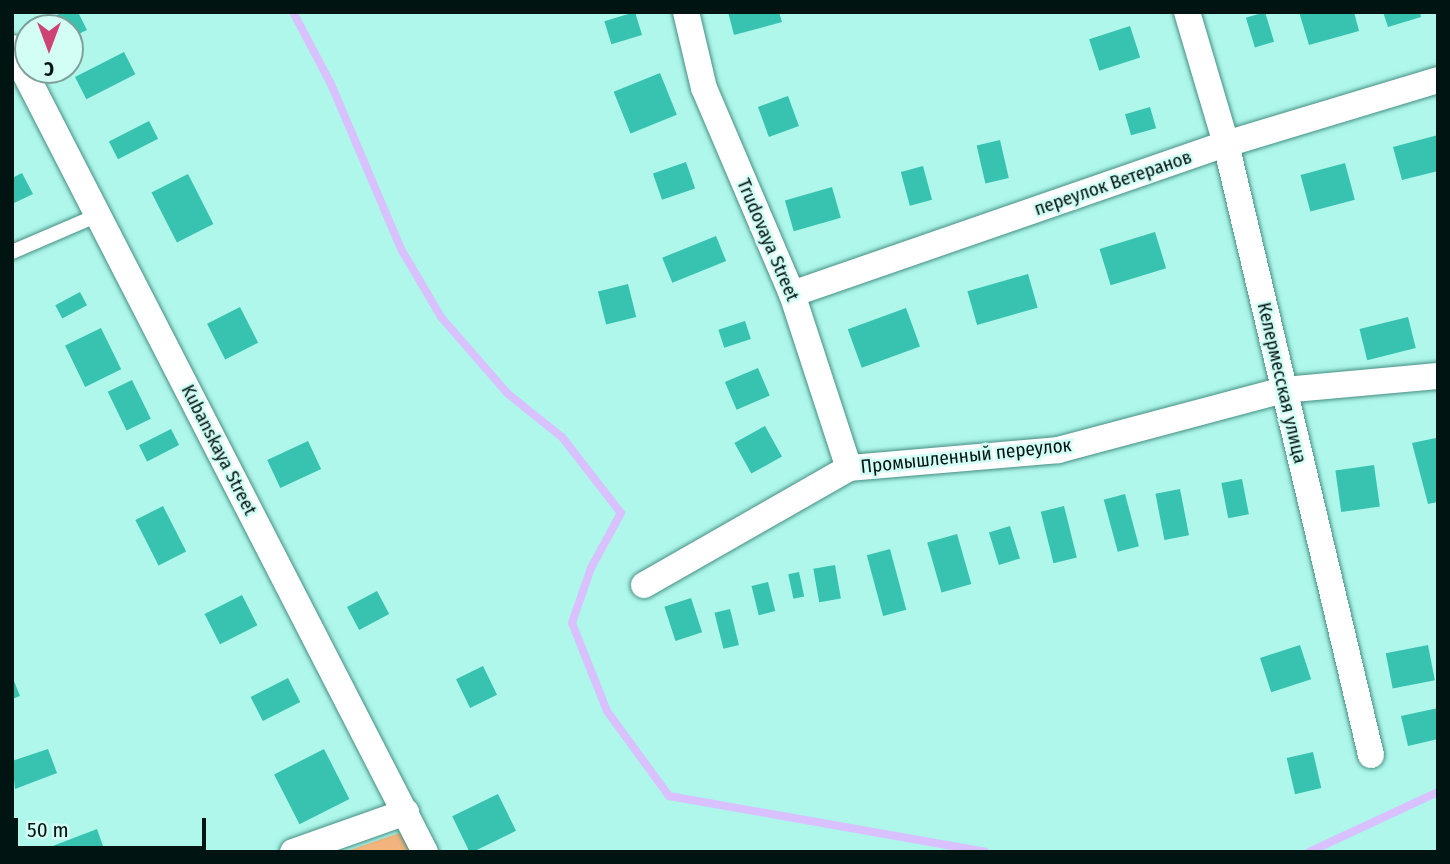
<!DOCTYPE html>
<meta charset="utf-8">
<style>
body{margin:0}
#map{position:relative;width:1450px;height:864px;overflow:hidden;background:#aef7ea;font-family:"Fira Sans Condensed",sans-serif}
div>[style]{position:absolute}
.green>*{inset:0;background:#f2b47c}
.stream>*{height:8px;margin:-4px;padding:0 4px;transform-origin:4px;border-radius:4px;background:#d9c0fe}
.building>*{inset:0;background:#38c3b1;transform-origin:0 0}
.roads{filter:drop-shadow(0 0 2px #468e83) drop-shadow(0 0 2px #468e83)}
.lane>*{height:14px;margin:-7px;padding:0 7px;transform-origin:7px;border-radius:7px;background:#fff}
.street>*{height:26px;margin:-13px;padding:0 13px;transform-origin:13px;border-radius:13px;background:#fff}
span{translate:-50% -50%;white-space:nowrap;text-align:center;line-height:1.15;-webkit-text-stroke:5px #d3fef6;paint-order:stroke}
.street-label{font-size:19px;color:#001411}
.frame{position:absolute;inset:0;border:14px solid #001411;pointer-events:none}
.north{position:absolute;left:14px;top:14px;width:70px;height:70px;box-sizing:border-box;background:#d3fef6;border:2px solid #7fa09a;border-radius:50%;rotate:180deg;font-size:19px;font-weight:700;line-height:28px;text-align:center;color:#001411}
.north::after{content:'';display:block;margin:auto;width:24px;height:32px;background:#ce4274;clip-path:polygon(50% 0,100% 100%,50% 72%,0 100%)}
.scale{position:absolute;left:14px;top:818px;width:192px;height:32px;box-sizing:border-box;border:4px solid #001411;border-top:0;padding-left:9px;font-size:21px;line-height:24px;white-space:nowrap;color:#001411;-webkit-text-stroke:5px #d3fef6;paint-order:stroke}
</style>
<div id="map">
<div class="green">
<div style="clip-path:polygon(402px 832px,411px 852px,344px 852px)"></div>
</div>
<div class="stream">
<div style="left:293px;top:12px;width:81px;rotate:62.2deg"></div>
<div style="left:331px;top:84px;width:179px;rotate:67deg"></div>
<div style="left:401px;top:249px;width:79px;rotate:59.5deg"></div>
<div style="left:441px;top:317px;width:101px;rotate:49deg"></div>
<div style="left:507px;top:393px;width:70px;rotate:38.7deg"></div>
<div style="left:562px;top:437px;width:96px;rotate:52.2deg"></div>
<div style="left:621px;top:513px;width:63px;rotate:118.6deg"></div>
<div style="left:591px;top:568px;width:58px;rotate:109.1deg"></div>
<div style="left:572px;top:623px;width:95px;rotate:68.3deg"></div>
<div style="left:607px;top:711px;width:105px;rotate:53.9deg"></div>
<div style="left:669px;top:796px;width:321px;rotate:10deg"></div>
<div style="left:1309px;top:852px;width:142px;rotate:-24.9deg"></div>
</div>
<div class="building">
<div style="clip-path:polygon(63px 12px,78px 12px,87px 30px,70px 38px,70px 28px,52px 28px,48px 19px)"></div>
<div style="left:635px;top:12px;width:24px;height:32px;rotate:73deg"></div>
<div style="clip-path:polygon(728px 12px,779px 12px,782px 22px,734px 35px)"></div>
<div style="left:1265px;top:12px;width:31px;height:20px;rotate:73deg"></div>
<div style="clip-path:polygon(1299px 12px,1354px 12px,1359px 31px,1309px 45px)"></div>
<div style="clip-path:polygon(1383px 12px,1420px 12px,1421px 17px,1388px 27px)"></div>
<div style="left:1130px;top:26px;width:33px;height:43px;rotate:72deg"></div>
<div style="left:124px;top:52px;width:25px;height:55px;rotate:63deg"></div>
<div style="left:660px;top:73px;width:45px;height:50px;rotate:68deg"></div>
<div style="left:788px;top:96px;width:32px;height:32px;rotate:70deg"></div>
<div style="left:1150px;top:107px;width:22px;height:26px;rotate:74deg"></div>
<div style="left:149px;top:121px;width:20px;height:45px;rotate:63deg"></div>
<div style="clip-path:polygon(1438px 135px,1438px 171px,1402px 180px,1393px 147px)"></div>
<div style="left:1000px;top:140px;width:39px;height:24px;rotate:77deg"></div>
<div style="left:686px;top:162px;width:28px;height:35px;rotate:71deg"></div>
<div style="left:1345px;top:163px;width:38px;height:46px;rotate:75deg"></div>
<div style="left:923px;top:166px;width:35px;height:23px;rotate:75deg"></div>
<div style="clip-path:polygon(22px 173px,33px 194px,12px 204px,12px 178px)"></div>
<div style="left:188px;top:174px;width:56px;height:41px;rotate:63deg"></div>
<div style="left:832px;top:187px;width:32px;height:49px;rotate:74deg"></div>
<div style="left:1155px;top:232px;width:38px;height:58px;rotate:73deg"></div>
<div style="left:716px;top:236px;width:27px;height:58px;rotate:68deg"></div>
<div style="left:1028px;top:274px;width:35px;height:63px;rotate:74deg"></div>
<div style="left:628px;top:284px;width:34px;height:31px;rotate:76deg"></div>
<div style="left:80px;top:292px;width:15px;height:28px;rotate:62deg"></div>
<div style="left:240px;top:307px;width:40px;height:37px;rotate:63deg"></div>
<div style="left:906px;top:308px;width:41px;height:62px;rotate:70deg"></div>
<div style="left:1408px;top:317px;width:32px;height:50px;rotate:76deg"></div>
<div style="left:745px;top:321px;width:19px;height:28px;rotate:72deg"></div>
<div style="left:101px;top:328px;width:46px;height:40px;rotate:64deg"></div>
<div style="left:758px;top:368px;width:30px;height:36px;rotate:67deg"></div>
<div style="left:132px;top:380px;width:43px;height:27px;rotate:64deg"></div>
<div style="left:765px;top:426px;width:35px;height:35px;rotate:61deg"></div>
<div style="left:171px;top:429px;width:18px;height:36px;rotate:63deg"></div>
<div style="clip-path:polygon(1436px 438px,1438px 502px,1428px 504px,1412px 443px)"></div>
<div style="left:308px;top:441px;width:31px;height:45px;rotate:65deg"></div>
<div style="left:1374px;top:465px;width:42px;height:39px;rotate:82deg"></div>
<div style="left:1242px;top:479px;width:36px;height:21px;rotate:79deg"></div>
<div style="left:1180px;top:489px;width:47px;height:25px;rotate:79deg"></div>
<div style="left:1125px;top:494px;width:54px;height:22px;rotate:75deg"></div>
<div style="left:163px;top:506px;width:51px;height:31px;rotate:63deg"></div>
<div style="left:1064px;top:506px;width:53px;height:24px;rotate:76deg"></div>
<div style="left:1010px;top:526px;width:34px;height:22px;rotate:73deg"></div>
<div style="left:957px;top:534px;width:52px;height:31px;rotate:74deg"></div>
<div style="left:890px;top:549px;width:63px;height:24px;rotate:75deg"></div>
<div style="left:835px;top:565px;width:34px;height:22px;rotate:80deg"></div>
<div style="left:799px;top:572px;width:25px;height:11px;rotate:78deg"></div>
<div style="left:768px;top:582px;width:30px;height:17px;rotate:76deg"></div>
<div style="left:377px;top:591px;width:26px;height:34px;rotate:62deg"></div>
<div style="left:242px;top:595px;width:34px;height:42px;rotate:63deg"></div>
<div style="left:691px;top:598px;width:36px;height:28px;rotate:72deg"></div>
<div style="left:730px;top:609px;width:37px;height:16px;rotate:76deg"></div>
<div style="left:1300px;top:645px;width:36px;height:42px;rotate:72deg"></div>
<div style="left:1428px;top:645px;width:36px;height:43px;rotate:79deg"></div>
<div style="left:483px;top:666px;width:32px;height:30px;rotate:64deg"></div>
<div style="clip-path:polygon(12px 676px,20px 696px,12px 699px)"></div>
<div style="left:288px;top:678px;width:27px;height:42px;rotate:63deg"></div>
<div style="clip-path:polygon(1438px 708px,1438px 739px,1408px 746px,1401px 716px)"></div>
<div style="clip-path:polygon(48px 749px,57px 773px,15px 789px,12px 761px)"></div>
<div style="left:324px;top:749px;width:56px;height:56px;rotate:63deg"></div>
<div style="left:1313px;top:752px;width:37px;height:27px;rotate:77deg"></div>
<div style="left:498px;top:794px;width:41px;height:51px;rotate:64deg"></div>
<div style="clip-path:polygon(97px 829px,105px 852px,52px 852px,50px 847px)"></div>
</div>
<div class="roads">
<div class="lane">
<div style="left:12px;top:252px;width:94px;rotate:-23.3deg"></div>
</div>
<div class="street">
<div style="left:686px;top:12px;width:78px;rotate:76.7deg"></div>
<div style="left:704px;top:88px;width:224px;rotate:66.9deg"></div>
<div style="left:792px;top:294px;width:183px;rotate:71.9deg"></div>
<div style="left:1187px;top:12px;width:138px;rotate:73.5deg"></div>
<div style="left:1226px;top:144px;width:628px;rotate:76.65deg"></div>
<div style="left:12px;top:48px;width:904px;rotate:62.81deg"></div>
<div style="left:792px;top:294px;width:459px;rotate:-19.1deg"></div>
<div style="left:1226px;top:144px;width:221px;rotate:-16.8deg"></div>
<div style="left:644px;top:585px;width:236px;rotate:-29.7deg"></div>
<div style="left:849px;top:468px;width:210px;rotate:-4.9deg"></div>
<div style="left:1058px;top:450px;width:234px;rotate:-14.9deg"></div>
<div style="left:1284px;top:390px;width:155px;rotate:-5.2deg"></div>
<div style="left:293px;top:852px;width:120px;rotate:-19.5deg"></div>
</div>
</div>
<div class="street-label">
<span style="left:1113px;top:183px;rotate:-19deg">переулок Ветеранов</span>
<span style="left:768px;top:240px;rotate:67deg">Trudovaya Street</span>
<span style="left:1282px;top:383px;rotate:77deg">Келермесская улица</span>
<span style="left:219px;top:450px;rotate:63deg">Kubanskaya Street</span>
<span style="left:966px;top:456px;rotate:-6deg">Промышленный переулок</span>
</div>
<div class="frame"></div>
<div class="north">С</div>
<div class="scale">50 m</div>
</div>
